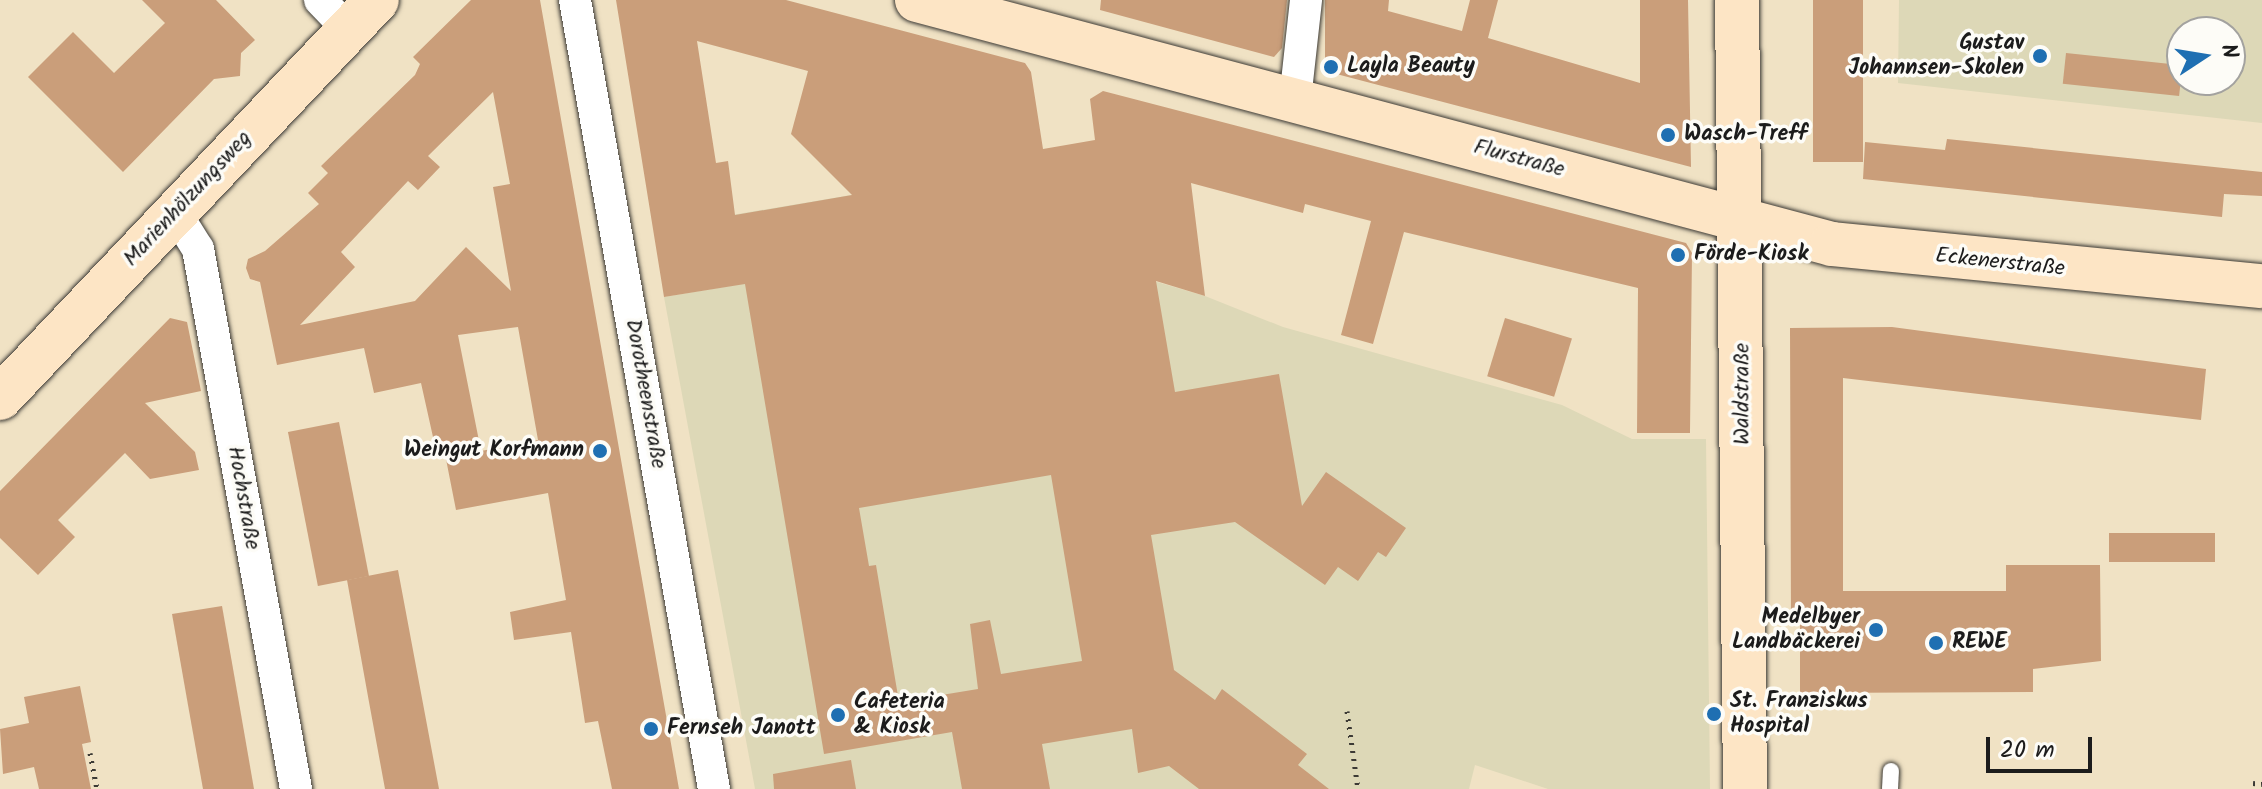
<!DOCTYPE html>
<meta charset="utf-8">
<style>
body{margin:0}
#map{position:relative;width:2262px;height:789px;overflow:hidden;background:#f0e2c4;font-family:Kalam,sans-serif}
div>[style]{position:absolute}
.built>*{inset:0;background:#ddd8b7}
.building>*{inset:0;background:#ca9e7a;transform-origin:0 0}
.path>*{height:5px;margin-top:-2.5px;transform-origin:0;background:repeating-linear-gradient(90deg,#3c3a35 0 2px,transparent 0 8px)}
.roads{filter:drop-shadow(0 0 2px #3c3a35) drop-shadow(0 0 2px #3c3a35)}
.lane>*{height:16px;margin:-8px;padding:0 8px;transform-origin:8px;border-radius:8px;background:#fff}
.street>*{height:32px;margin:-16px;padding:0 16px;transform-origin:16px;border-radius:16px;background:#fff}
.secondary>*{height:44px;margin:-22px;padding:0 22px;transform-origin:22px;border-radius:22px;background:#fde5c5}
.dots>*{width:22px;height:22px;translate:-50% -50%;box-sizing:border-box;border:4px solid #fdfcf7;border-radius:50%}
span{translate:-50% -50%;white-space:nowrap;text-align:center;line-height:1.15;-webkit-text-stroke:7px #fdfcf7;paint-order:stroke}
.poi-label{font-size:22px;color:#1c1c1c;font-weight:700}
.right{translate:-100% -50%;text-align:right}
.left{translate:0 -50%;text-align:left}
.street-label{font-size:22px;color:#1c1c1c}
.north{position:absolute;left:2166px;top:16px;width:80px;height:80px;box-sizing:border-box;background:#fdfcf7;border:2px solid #a3a29f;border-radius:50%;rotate:78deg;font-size:22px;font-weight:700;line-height:32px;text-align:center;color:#1c1c1c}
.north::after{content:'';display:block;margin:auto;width:28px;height:36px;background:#1f6fb2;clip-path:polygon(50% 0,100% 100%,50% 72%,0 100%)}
.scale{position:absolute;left:1986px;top:737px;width:106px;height:36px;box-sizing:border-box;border:4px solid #1c1c1c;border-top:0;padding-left:10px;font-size:24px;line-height:28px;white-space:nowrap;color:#1c1c1c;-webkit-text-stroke:6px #fdfcf7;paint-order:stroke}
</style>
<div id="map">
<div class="built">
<div style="clip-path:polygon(evenodd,1899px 0,2262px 0,2262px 123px,1898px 83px,1899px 0,2182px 32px,2230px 32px,2230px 80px,2182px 80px,2182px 32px)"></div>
<div style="clip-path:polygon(857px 194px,1205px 296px,1283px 327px,1562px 405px,1632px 439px,1706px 439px,1710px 789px,1548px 789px,1475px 765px,1469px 789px,755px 789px,664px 297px,736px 285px,726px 216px)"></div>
</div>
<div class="building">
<div style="clip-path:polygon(142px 0,216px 0,255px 40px,241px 53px,240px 76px,214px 79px,123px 172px,28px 77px,73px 32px,114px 73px,165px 23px)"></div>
<div style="clip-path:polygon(evenodd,471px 0,540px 0,679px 789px,612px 789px,598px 721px,585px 723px,571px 632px,514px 640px,510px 612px,566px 600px,548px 493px,456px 510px,443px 444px,435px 446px,421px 383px,374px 393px,364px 348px,277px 365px,260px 282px,250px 279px,246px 268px,248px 259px,265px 251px,319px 204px,308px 193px,328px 173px,321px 166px,415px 75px,420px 64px,413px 57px,471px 0,493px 92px,510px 184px,493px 187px,511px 291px,466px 247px,415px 301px,300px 325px,355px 267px,341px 252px,408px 181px,418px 190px,440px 167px,428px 156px,493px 92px,471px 0,518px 327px,538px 440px,481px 451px,458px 335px,518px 327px)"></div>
<div style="clip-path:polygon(evenodd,616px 0,786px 0,1025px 63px,1031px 72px,1043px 149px,1095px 140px,1090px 99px,1103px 91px,1686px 243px,1692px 253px,1690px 433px,1637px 433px,1638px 288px,1404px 232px,1373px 344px,1341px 335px,1371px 221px,1305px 204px,1303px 213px,1191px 183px,1205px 296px,1156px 281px,1175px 392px,1279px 374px,1302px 506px,1326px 472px,1406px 528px,1386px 557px,1378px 552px,1358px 581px,1338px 567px,1325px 585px,1235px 522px,1151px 535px,1174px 670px,1215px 700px,1222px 689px,1307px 754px,1298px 765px,1329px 789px,1199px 789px,1169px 766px,1138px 773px,1132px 729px,1042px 744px,1050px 789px,962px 789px,952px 732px,824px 754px,745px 284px,664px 297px,616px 0,697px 41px,808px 71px,791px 134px,852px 195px,735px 215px,728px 161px,716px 163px,697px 41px,616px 0,1051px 475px,1082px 661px,1001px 674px,990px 620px,970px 624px,978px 689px,899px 702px,876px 565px,869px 566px,859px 508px,1051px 475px)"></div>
<div style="clip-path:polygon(1101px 0,1287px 0,1282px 48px,1274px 57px,1100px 10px)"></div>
<div style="clip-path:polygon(1325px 0,1389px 0,1388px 11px,1462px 31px,1470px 0,1498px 0,1488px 38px,1640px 83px,1640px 0,1688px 0,1691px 167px,1325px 71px)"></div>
<div style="left:1813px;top:0;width:50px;height:162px"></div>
<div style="left:2066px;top:53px;width:117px;height:31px;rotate:6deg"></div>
<div style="clip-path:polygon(1947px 139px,2262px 172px,2262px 196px,2224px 194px,2222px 217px,1863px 179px,1865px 142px,1945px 150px)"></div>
<div style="clip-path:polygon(170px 318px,187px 322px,201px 391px,145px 403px,195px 452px,199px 470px,150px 479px,125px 453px,58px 520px,75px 537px,38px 575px,0 538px,0 491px)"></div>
<div style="left:1505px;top:318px;width:70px;height:61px;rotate:17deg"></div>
<div style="clip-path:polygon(1892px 327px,2206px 369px,2201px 420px,1843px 378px,1843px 591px,2006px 591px,2006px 565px,2100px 565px,2101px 661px,2033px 669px,2033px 692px,1800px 693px,1800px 624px,1791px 625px,1790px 328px)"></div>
<div style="left:339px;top:422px;width:157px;height:52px;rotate:79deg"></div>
<div style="left:2109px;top:533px;width:106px;height:29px"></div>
<div style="clip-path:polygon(398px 570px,430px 741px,439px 789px,385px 789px,369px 702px,347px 580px)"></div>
<div style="clip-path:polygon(222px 606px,238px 697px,254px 789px,203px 789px,188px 705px,172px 614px)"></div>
<div style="clip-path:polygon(80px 686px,91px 742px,82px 744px,91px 789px,39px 789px,34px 767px,3px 774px,0 729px,29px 723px,24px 697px)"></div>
<div style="clip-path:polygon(851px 760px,856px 789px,774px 789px,773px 774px)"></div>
</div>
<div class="path">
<div style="left:1347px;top:711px;width:79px;rotate:82deg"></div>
<div style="left:90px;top:753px;width:37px;rotate:79deg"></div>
<div style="left:2253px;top:783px;width:9px;rotate:6deg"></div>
</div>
<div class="roads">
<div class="lane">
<div style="left:1890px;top:789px;width:18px;rotate:-87deg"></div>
</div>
<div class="street">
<div style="left:320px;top:0;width:37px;rotate:46deg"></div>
<div style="left:575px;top:0;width:801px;rotate:80.01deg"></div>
<div style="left:1295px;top:100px;width:101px;rotate:-83.7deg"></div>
<div style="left:176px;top:214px;width:41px;rotate:57.8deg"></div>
<div style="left:198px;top:249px;width:549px;rotate:79.71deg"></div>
</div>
<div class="secondary">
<div style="left:917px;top:0;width:947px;rotate:14.93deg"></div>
<div style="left:1832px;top:244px;width:432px;rotate:5.6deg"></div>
<div style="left:1737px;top:0;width:789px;rotate:89.42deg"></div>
<div style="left:0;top:398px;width:548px;rotate:-46.55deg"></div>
</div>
</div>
<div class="dots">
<div style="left:2040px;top:56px;background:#1f6fb2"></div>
<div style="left:1331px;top:67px;background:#1f6fb2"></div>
<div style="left:1668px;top:135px;background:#1f6fb2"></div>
<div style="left:1678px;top:255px;background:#1f6fb2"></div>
<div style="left:600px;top:451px;background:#1f6fb2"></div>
<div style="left:1876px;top:630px;background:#1f6fb2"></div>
<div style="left:1936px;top:643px;background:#1f6fb2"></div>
<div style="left:1714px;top:714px;background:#1f6fb2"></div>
<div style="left:838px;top:715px;background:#1f6fb2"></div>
<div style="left:651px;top:729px;background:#1f6fb2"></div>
</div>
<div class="poi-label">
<span class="right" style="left:2024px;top:56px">Gustav<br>Johannsen-Skolen</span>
<span class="left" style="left:1347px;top:67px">Layla Beauty</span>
<span class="left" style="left:1684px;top:135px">Wasch-Treff</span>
<span class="left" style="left:1694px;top:255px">Förde-Kiosk</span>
<span class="right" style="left:584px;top:451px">Weingut Korfmann</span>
<span class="right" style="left:1860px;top:630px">Medelbyer<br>Landbäckerei</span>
<span class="left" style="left:1952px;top:643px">REWE</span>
<span class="left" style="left:1730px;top:714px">St. Franziskus<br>Hospital</span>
<span class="left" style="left:854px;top:715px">Cafeteria<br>&amp; Kiosk</span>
<span class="left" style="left:667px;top:729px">Fernseh Janott</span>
</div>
<div class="street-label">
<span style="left:1519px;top:159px;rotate:15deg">Flurstraße</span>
<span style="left:188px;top:199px;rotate:-47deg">Marienhölzungsweg</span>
<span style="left:2000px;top:263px;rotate:6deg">Eckenerstraße</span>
<span style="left:645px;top:394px;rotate:80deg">Dorotheenstraße</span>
<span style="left:1743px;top:394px;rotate:-90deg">Waldstraße</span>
<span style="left:243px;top:498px;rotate:80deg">Hochstraße</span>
</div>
<div class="north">N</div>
<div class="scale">20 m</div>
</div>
